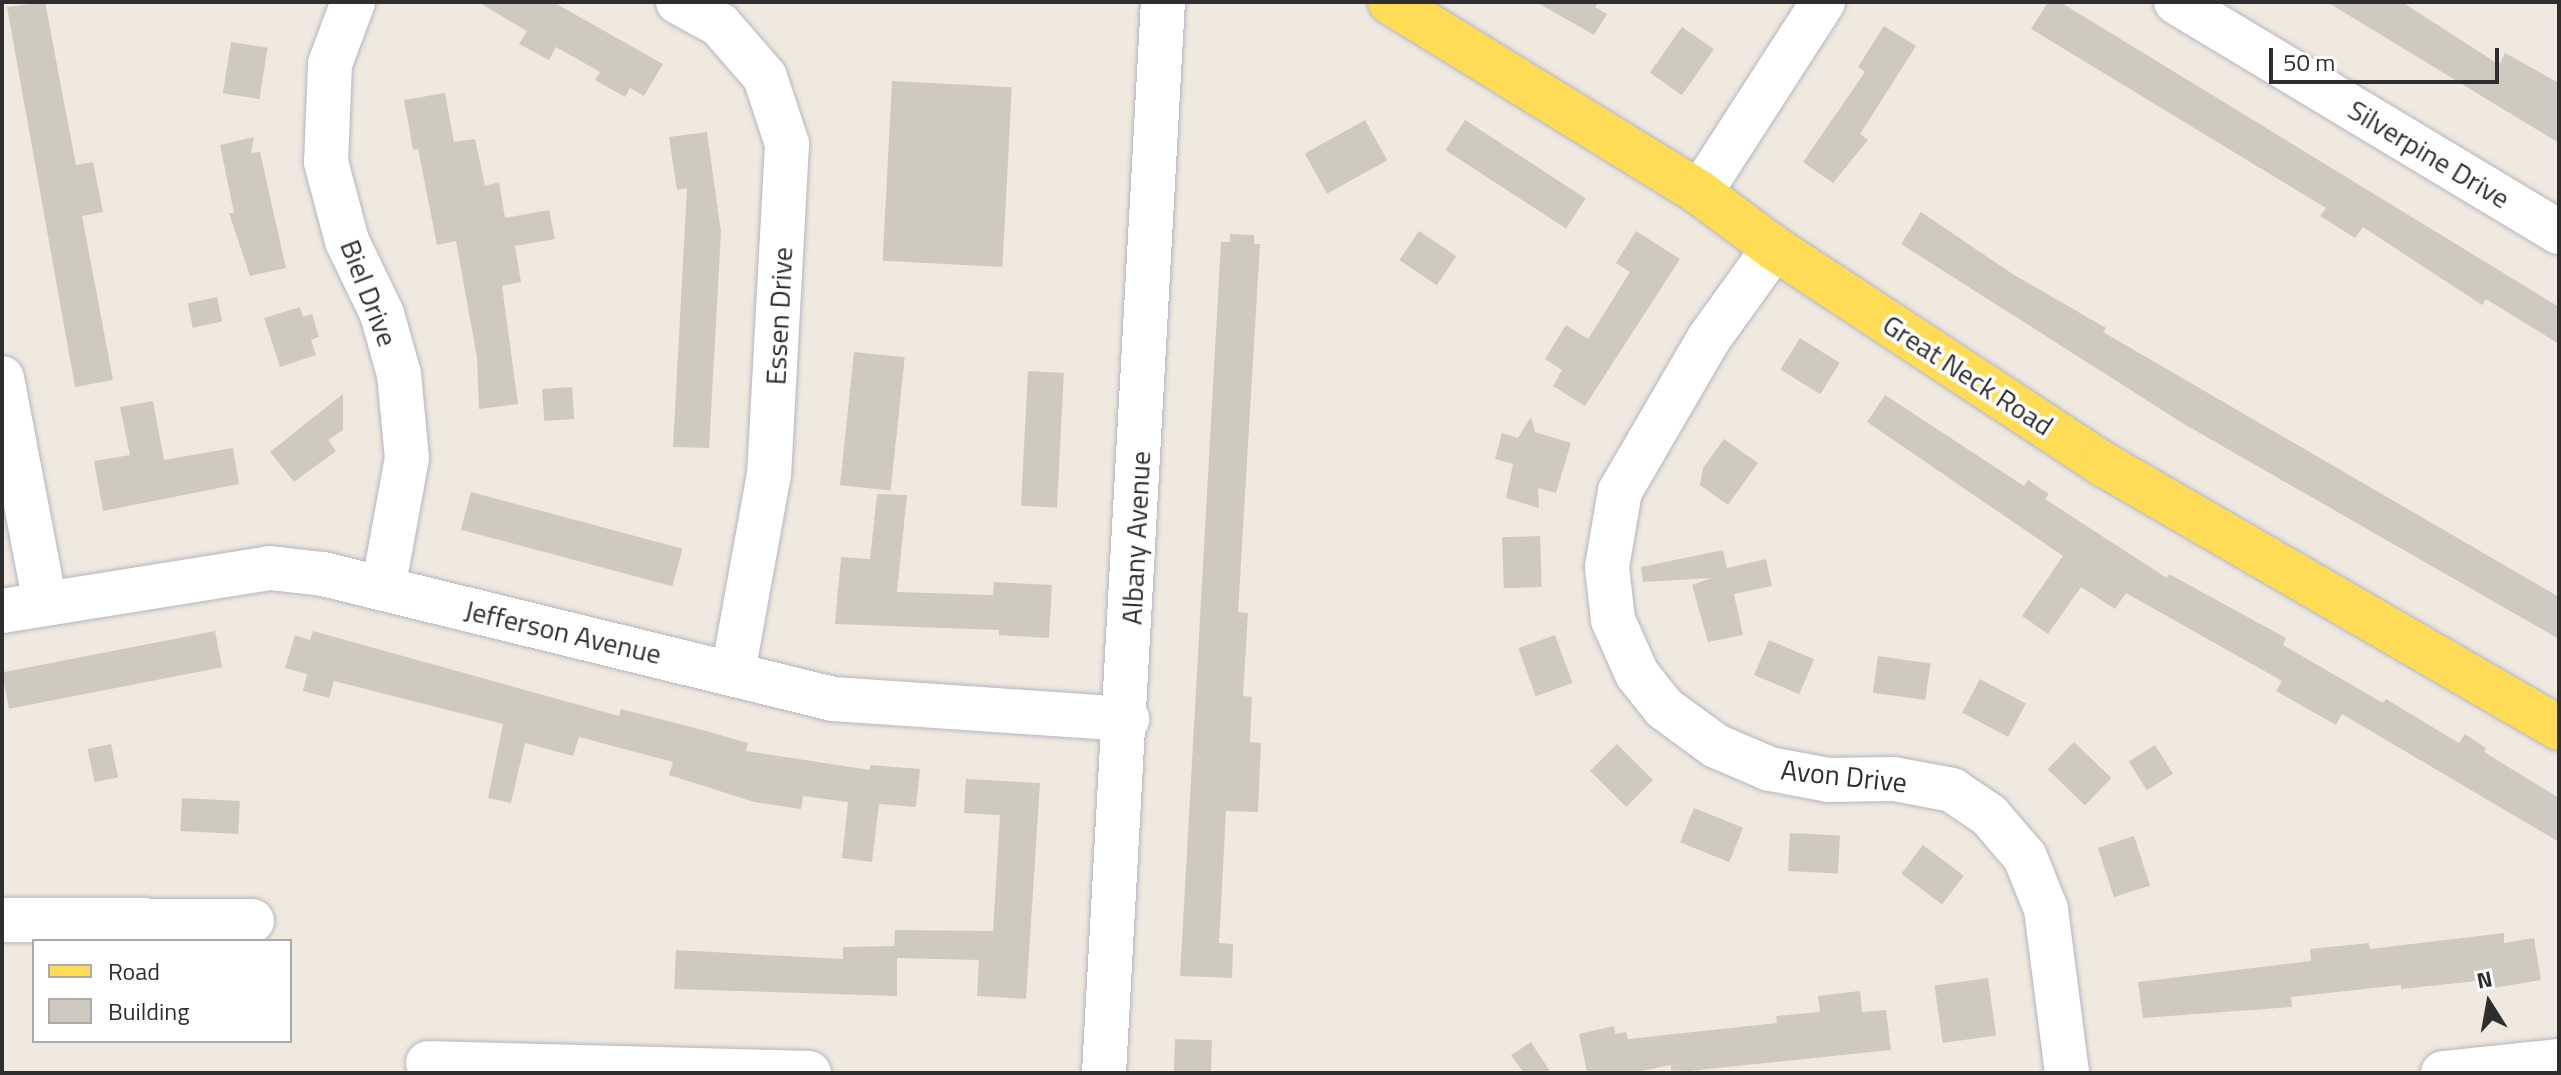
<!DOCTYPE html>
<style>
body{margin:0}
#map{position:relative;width:2561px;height:1075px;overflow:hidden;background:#f0e9df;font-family:"Titillium Web",sans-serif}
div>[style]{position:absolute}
.building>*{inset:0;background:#cfcac0;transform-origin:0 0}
.roads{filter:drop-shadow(0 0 2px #b3b5c2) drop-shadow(0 0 2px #b3b5c2)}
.minor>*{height:44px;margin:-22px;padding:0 22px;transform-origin:22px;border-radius:22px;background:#fff}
.major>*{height:44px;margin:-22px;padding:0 22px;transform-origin:22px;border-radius:22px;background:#ffdc55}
span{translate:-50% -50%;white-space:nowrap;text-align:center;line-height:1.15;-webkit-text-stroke:7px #fff;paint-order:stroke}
.street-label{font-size:28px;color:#2e2e2e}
.frame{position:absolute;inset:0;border:4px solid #2e2e2e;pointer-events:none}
.legend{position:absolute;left:32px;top:939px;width:260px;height:104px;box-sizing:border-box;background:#fff;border:2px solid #ababab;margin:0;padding:10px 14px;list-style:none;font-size:24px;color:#2e2e2e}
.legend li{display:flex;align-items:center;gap:16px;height:40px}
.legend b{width:40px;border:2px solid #ababab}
.north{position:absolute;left:2449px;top:963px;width:80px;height:80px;-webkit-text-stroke:6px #fff;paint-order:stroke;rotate:349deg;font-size:22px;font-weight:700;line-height:32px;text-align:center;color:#2e2e2e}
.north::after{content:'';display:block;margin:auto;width:28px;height:36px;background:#2e2e2e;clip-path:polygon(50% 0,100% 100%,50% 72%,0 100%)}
.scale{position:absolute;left:2269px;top:48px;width:230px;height:36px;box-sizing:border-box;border:4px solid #2e2e2e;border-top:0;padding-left:10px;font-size:24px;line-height:28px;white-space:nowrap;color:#2e2e2e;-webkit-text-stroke:6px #fff;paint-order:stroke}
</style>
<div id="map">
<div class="building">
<div style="clip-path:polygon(45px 2px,76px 165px,93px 162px,103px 212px,82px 216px,113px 380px,75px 387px,7px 7px)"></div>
<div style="clip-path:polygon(478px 2px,553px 2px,663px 64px,644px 96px,630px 88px,625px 97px,595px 80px,600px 72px,556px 47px,549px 60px,519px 44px,527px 31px)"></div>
<div style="clip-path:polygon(1536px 2px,1599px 2px,1595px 7px,1607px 14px,1594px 35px)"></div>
<div style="clip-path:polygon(2048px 2px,2060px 2px,2559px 307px,2559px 344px,2486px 299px,2482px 305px,2363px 227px,2355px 238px,2320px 216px,2326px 208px,2031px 29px)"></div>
<div style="clip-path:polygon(2327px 2px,2402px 2px,2495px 62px,2500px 63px,2505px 53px,2559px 83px,2559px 143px)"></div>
<div style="clip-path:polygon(1884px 26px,1916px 46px,1860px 134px,1868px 140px,1833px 183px,1803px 162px,1865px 72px,1858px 67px)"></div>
<div style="left:1682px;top:27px;width:39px;height:56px;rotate:35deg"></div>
<div style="left:231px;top:42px;width:37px;height:52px;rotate:9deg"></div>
<div style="left:892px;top:81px;width:120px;height:180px;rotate:3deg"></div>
<div style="clip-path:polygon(445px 93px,454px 142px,475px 139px,485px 186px,499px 182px,505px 218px,549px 210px,555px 239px,515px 246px,521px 282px,502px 286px,518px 404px,479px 409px,477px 358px,456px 241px,437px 245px,418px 149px,413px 150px,404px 100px)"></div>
<div style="left:1365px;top:120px;width:46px;height:69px;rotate:61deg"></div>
<div style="left:1465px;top:120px;width:144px;height:36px;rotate:33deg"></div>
<div style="clip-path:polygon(707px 132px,721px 232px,709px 448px,673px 447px,687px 188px,677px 190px,669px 137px)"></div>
<div style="clip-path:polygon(254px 137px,251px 153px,260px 152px,286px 268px,250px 276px,229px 213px,234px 213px,220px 145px)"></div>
<div style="clip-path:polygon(1921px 212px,2014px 275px,2106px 328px,2103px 332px,2559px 597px,2559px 639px,2184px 424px,1901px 244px)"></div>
<div style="left:1419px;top:231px;width:45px;height:35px;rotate:34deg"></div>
<div style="clip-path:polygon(1636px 231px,1680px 259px,1585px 406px,1553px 386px,1562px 370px,1545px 359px,1566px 325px,1588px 339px,1630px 272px,1616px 263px)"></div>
<div style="clip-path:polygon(1230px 234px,1254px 235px,1254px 244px,1260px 244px,1238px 612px,1248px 613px,1243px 696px,1252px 697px,1250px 742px,1261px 743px,1258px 812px,1226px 811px,1219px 943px,1233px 944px,1232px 978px,1180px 976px,1221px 242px,1230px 242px)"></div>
<div style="left:217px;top:297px;width:25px;height:30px;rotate:78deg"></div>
<div style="clip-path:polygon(300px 307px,303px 317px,312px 314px,319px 337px,311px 340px,316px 355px,280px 367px,264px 318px)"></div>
<div style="left:1800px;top:338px;width:47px;height:37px;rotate:32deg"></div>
<div style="left:854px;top:352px;width:51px;height:134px;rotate:6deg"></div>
<div style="left:1028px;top:371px;width:36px;height:135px;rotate:3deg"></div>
<div style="left:572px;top:387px;width:32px;height:30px;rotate:86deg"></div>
<div style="clip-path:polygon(343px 394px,343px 430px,328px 440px,336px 451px,294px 482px,270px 452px)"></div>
<div style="clip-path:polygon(1885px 395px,2024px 486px,2028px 480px,2049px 494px,2045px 499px,2167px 578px,2169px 574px,2286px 638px,2283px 645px,2383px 703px,2386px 699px,2459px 743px,2465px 734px,2486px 748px,2484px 752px,2559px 798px,2559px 842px,2342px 714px,2336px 725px,2276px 691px,2282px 681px,2126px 593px,2115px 609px,2081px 587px,2048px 634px,2022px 616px,2063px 556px,1867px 422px)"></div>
<div style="clip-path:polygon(153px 401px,164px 460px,233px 448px,239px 484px,103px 511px,94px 461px,130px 455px,120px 407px)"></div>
<div style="clip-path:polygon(1531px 417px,1535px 432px,1571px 443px,1556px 493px,1538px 488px,1539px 508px,1506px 498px,1513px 464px,1495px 459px,1502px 433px,1518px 438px)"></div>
<div style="clip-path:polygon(1724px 439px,1758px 463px,1728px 505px,1700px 485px,1703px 468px)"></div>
<div style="left:471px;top:492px;width:219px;height:39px;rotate:15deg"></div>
<div style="clip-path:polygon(877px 494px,907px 495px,897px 592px,993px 595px,994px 582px,1052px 585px,1049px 638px,999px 635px,999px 630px,835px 624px,841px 557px,870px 559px)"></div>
<div style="left:1540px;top:536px;width:51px;height:38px;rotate:88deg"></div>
<div style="clip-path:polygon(1723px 550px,1727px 568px,1766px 559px,1772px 586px,1734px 594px,1743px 635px,1708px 642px,1692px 585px,1712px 578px,1643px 582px,1641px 567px)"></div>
<div style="left:215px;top:631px;width:37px;height:217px;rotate:79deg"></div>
<div style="clip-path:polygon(313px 631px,619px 716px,621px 709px,699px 729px,748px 743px,746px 751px,870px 770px,870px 765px,920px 769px,916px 807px,879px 804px,872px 862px,842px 858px,848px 802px,803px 796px,801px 809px,754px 802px,669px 775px,673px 762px,579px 737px,573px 756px,525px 743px,511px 803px,488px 798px,503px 724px,334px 681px,329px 698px,303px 691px,307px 674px,285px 668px,295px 635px,310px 640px)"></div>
<div style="left:1555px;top:635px;width:51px;height:39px;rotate:70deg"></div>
<div style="left:1769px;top:640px;width:49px;height:38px;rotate:23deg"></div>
<div style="left:1878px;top:656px;width:53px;height:37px;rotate:8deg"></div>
<div style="left:1980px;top:679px;width:52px;height:38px;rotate:28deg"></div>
<div style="left:2074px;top:742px;width:52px;height:38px;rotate:44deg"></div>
<div style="left:111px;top:744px;width:34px;height:24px;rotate:78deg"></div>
<div style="left:1617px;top:744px;width:51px;height:38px;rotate:45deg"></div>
<div style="left:2155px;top:745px;width:34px;height:31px;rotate:58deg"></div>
<div style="clip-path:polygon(966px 779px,1040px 783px,1026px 999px,977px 996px,979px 960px,897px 958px,897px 996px,674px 989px,676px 950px,843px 959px,843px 947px,894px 946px,895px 930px,993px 931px,1000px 815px,964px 813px)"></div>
<div style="left:182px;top:798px;width:58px;height:33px;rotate:3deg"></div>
<div style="left:1694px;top:808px;width:53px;height:37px;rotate:22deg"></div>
<div style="left:1790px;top:833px;width:50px;height:38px;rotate:3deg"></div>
<div style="left:2134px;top:836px;width:52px;height:38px;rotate:72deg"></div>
<div style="left:1923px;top:845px;width:51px;height:36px;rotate:37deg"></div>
<div style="clip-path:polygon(2504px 933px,2504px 943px,2534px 938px,2541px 980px,2487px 989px,2486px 980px,2401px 989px,2401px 985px,2291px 997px,2292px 1007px,2143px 1018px,2138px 982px,2311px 961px,2310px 949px,2369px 943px,2370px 949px)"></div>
<div style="left:1988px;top:978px;width:58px;height:54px;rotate:82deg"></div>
<div style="clip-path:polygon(1860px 991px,1862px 1012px,1886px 1010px,1891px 1050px,1689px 1071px,1671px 1070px,1671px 1065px,1632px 1073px,1587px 1073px,1579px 1034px,1614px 1026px,1615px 1034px,1626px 1032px,1628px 1039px,1777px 1023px,1776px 1016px,1820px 1012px,1818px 996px)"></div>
<div style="left:1175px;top:1039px;width:37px;height:34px;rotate:2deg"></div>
<div style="clip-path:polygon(1531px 1042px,1551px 1073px,1524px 1073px,1511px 1055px)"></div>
</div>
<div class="roads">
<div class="minor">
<div style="left:353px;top:2px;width:66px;rotate:110.4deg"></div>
<div style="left:330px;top:64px;width:98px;rotate:92.3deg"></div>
<div style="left:326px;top:162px;width:82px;rotate:75.1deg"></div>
<div style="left:347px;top:241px;width:81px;rotate:64.4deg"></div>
<div style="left:382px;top:314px;width:62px;rotate:74.2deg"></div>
<div style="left:399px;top:374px;width:84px;rotate:84.6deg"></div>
<div style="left:407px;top:458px;width:133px;rotate:100.4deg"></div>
<div style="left:678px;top:2px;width:48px;rotate:28.7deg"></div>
<div style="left:720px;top:25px;width:69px;rotate:49.1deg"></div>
<div style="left:765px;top:77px;width:71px;rotate:71.8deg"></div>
<div style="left:787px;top:144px;width:330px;rotate:93.1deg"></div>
<div style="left:769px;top:474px;width:202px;rotate:100.3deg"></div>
<div style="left:2176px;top:2px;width:447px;rotate:31deg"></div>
<div style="left:1700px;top:193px;width:227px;rotate:-57.2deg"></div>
<div style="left:1774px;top:248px;width:113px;rotate:125.7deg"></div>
<div style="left:1708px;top:340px;width:175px;rotate:120.2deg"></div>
<div style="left:1620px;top:491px;width:77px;rotate:99.7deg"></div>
<div style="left:1607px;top:567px;width:53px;rotate:83.5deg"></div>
<div style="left:1613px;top:620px;width:59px;rotate:66deg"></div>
<div style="left:1637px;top:674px;width:43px;rotate:51.5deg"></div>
<div style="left:1664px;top:708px;width:64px;rotate:36.2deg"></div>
<div style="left:1716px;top:746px;width:59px;rotate:23.1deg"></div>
<div style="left:1770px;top:769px;width:59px;rotate:10.7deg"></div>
<div style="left:1828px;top:780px;width:66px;rotate:-0.9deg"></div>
<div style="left:1894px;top:779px;width:59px;rotate:10.7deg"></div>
<div style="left:1952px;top:790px;width:45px;rotate:34deg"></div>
<div style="left:1989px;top:815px;width:55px;rotate:49.4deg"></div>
<div style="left:2025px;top:857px;width:56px;rotate:68deg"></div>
<div style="left:2046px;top:909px;width:165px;rotate:82.7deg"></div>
<div style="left:2px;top:378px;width:229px;rotate:79.2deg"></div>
<div style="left:2px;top:611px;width:271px;rotate:-9.1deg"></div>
<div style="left:270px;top:568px;width:53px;rotate:6.5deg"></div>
<div style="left:323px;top:574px;width:525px;rotate:13.77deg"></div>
<div style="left:833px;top:699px;width:295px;rotate:3.9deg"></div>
<div style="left:2px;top:920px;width:250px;rotate:0.2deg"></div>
<div style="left:428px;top:1063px;width:381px;rotate:1.5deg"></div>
<div style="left:1104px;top:1073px;width:1073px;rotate:-86.85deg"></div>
<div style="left:2443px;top:1073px;width:117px;rotate:-5.9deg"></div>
</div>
<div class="major">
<div style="left:1390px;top:2px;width:364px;rotate:31.6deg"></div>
<div style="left:1700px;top:193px;width:92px;rotate:36.6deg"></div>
<div style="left:1774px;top:248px;width:394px;rotate:33.3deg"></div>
<div style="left:2103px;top:464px;width:527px;rotate:30.07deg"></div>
</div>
</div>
<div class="street-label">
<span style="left:2429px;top:154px;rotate:31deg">Silverpine Drive</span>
<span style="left:369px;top:293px;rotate:69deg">Biel Drive</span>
<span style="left:779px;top:316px;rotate:-87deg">Essen Drive</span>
<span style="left:1968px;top:375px;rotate:33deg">Great Neck Road</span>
<span style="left:1136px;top:538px;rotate:-87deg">Albany Avenue</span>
<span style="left:563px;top:632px;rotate:13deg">Jefferson Avenue</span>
<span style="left:1844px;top:776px;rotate:6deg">Avon Drive</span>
</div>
<div class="frame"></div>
<ul class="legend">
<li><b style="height:10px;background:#ffdc55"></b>Road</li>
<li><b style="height:22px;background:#cfcac0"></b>Building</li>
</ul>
<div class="north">N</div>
<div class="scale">50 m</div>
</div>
